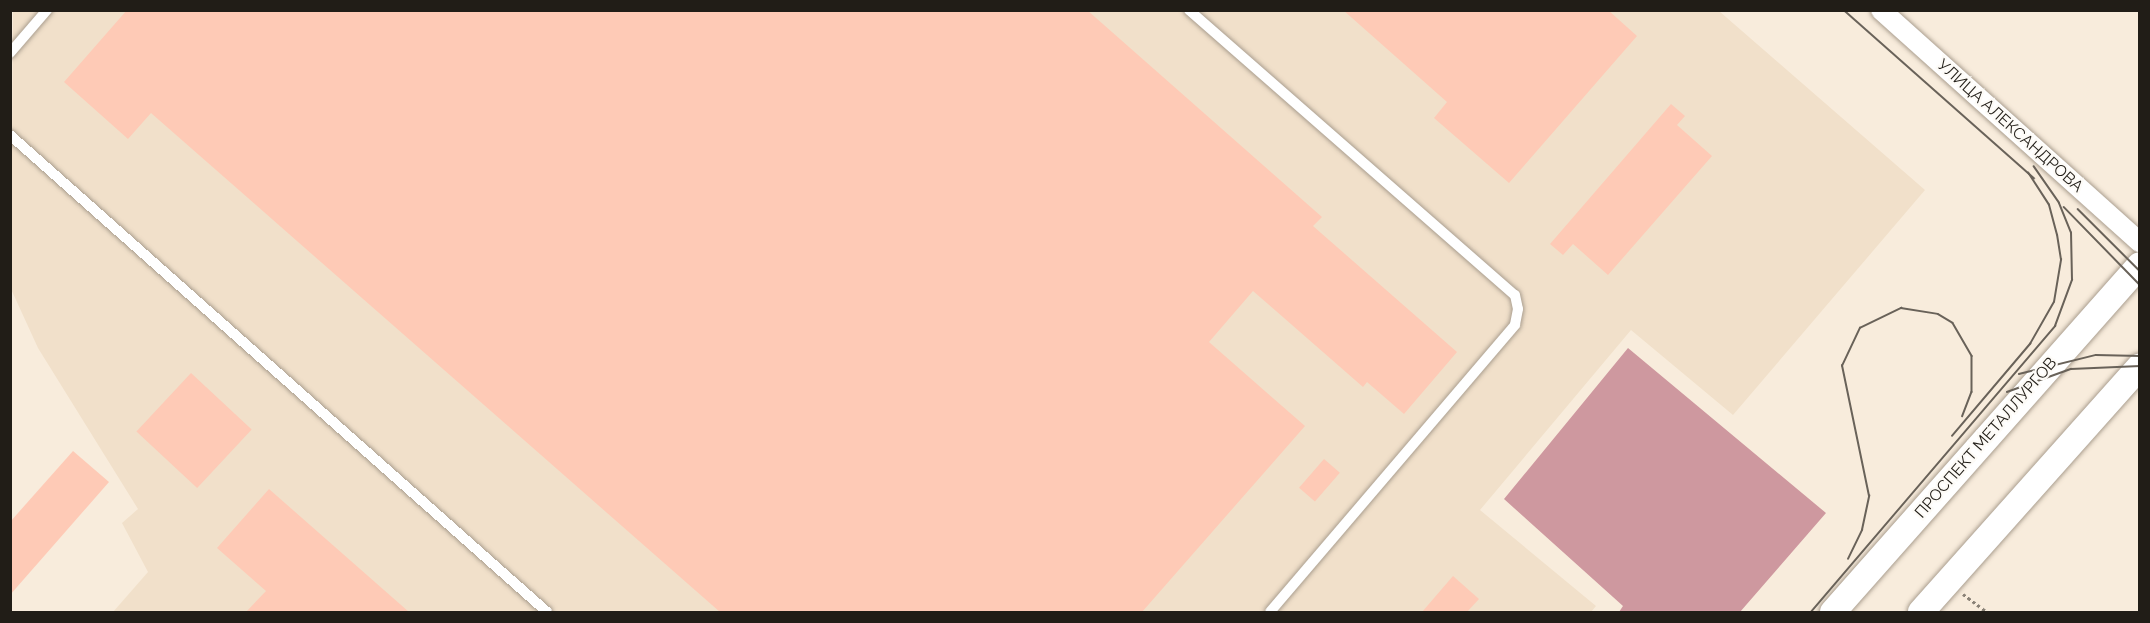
<!DOCTYPE html>
<meta charset="utf-8">
<style>
body{margin:0}
#map{position:relative;width:2150px;height:623px;overflow:hidden;background:#f8ecdc;font-family:Raleway,sans-serif}
div>[style]{position:absolute}
.built>*{inset:0;background:#f1e0ca}
.forest>*{inset:0;background:#ce989f}
.building>*{inset:0;background:#fecab6;transform-origin:0 0}
.path>*{height:3px;margin-top:-1.5px;transform-origin:0;background:repeating-linear-gradient(90deg,#8a8277 0 3px,transparent 0 6px)}
.roads{filter:drop-shadow(0 0 2px #aa9e8f) drop-shadow(0 0 2px #aa9e8f)}
.service>*{height:10px;margin:-5px;padding:0 5px;transform-origin:5px;border-radius:5px;background:#fff}
.minor>*{height:20px;margin:-10px;padding:0 10px;transform-origin:10px;border-radius:10px;background:#fff}
.tertiary>*{height:26px;margin:-13px;padding:0 13px;transform-origin:13px;border-radius:13px;background:#fff}
.tram>*{height:1.5px;margin:-0.75px;padding:0 0.75px;transform-origin:0.75px;border-radius:0.75px;background:#696259}
span{translate:-50% -50%;white-space:nowrap;text-align:center;line-height:1.15;-webkit-text-stroke:4.5px #fdfbf7;paint-order:stroke}
.street-label{font-size:16px;color:#211d17}
.frame{position:absolute;inset:0;border:12px solid #211d17;pointer-events:none}
</style>
<div id="map">
<div class="built">
<div style="clip-path:polygon(13px 10px,1719px 11px,1925px 190px,1733px 415px,1631px 330px,1480px 510px,1596px 606px,1591px 612px,113px 612px,148px 572px,122px 523px,138px 509px,38px 348px,11px 289px)"></div>
</div>
<div class="forest">
<div style="clip-path:polygon(1628px 348px,1826px 513px,1740px 612px,1619px 612px,1623px 606px,1504px 499px)"></div>
</div>
<div class="building">
<div style="clip-path:polygon(127px 10px,1087px 10px,1322px 217px,1313px 226px,1457px 352px,1404px 414px,1367px 382px,1363px 387px,1253px 291px,1209px 342px,1305px 426px,1142px 612px,720px 612px,151px 113px,128px 139px,64px 82px)"></div>
<div style="clip-path:polygon(1343px 10px,1608px 10px,1637px 36px,1509px 183px,1434px 118px,1447px 102px)"></div>
<div style="clip-path:polygon(1671px 104px,1685px 116px,1677px 125px,1712px 156px,1608px 275px,1573px 244px,1563px 255px,1550px 244px)"></div>
<div style="left:191px;top:373px;width:83px;height:80px;rotate:43deg"></div>
<div style="clip-path:polygon(73px 451px,109px 482px,10px 595px,10px 522px)"></div>
<div style="left:1324px;top:459px;width:21px;height:38px;rotate:41deg"></div>
<div style="clip-path:polygon(269px 489px,409px 612px,246px 612px,266px 591px,217px 548px)"></div>
<div style="clip-path:polygon(1453px 576px,1479px 599px,1467px 612px,1422px 612px)"></div>
</div>
<div class="path">
<div style="left:1963px;top:594px;width:30px;rotate:37deg"></div>
</div>
<div class="roads">
<div class="service">
<div style="left:1189px;top:10px;width:433px;rotate:41.2deg"></div>
<div style="left:1515px;top:295px;width:14px;rotate:78deg"></div>
<div style="left:1518px;top:309px;width:16px;rotate:101deg"></div>
<div style="left:1515px;top:325px;width:377px;rotate:130.5deg"></div>
<div style="left:10px;top:53px;width:57px;rotate:-49.3deg"></div>
<div style="left:10px;top:135px;width:718px;rotate:41.61deg"></div>
</div>
<div class="minor">
<div style="left:1881px;top:10px;width:348px;rotate:41.9deg"></div>
</div>
<div class="tertiary">
<div style="left:1833px;top:612px;width:463px;rotate:-48.5deg"></div>
<div style="left:1921px;top:612px;width:329px;rotate:-48.3deg"></div>
</div>
</div>
<div class="tram">
<div style="left:1844px;top:10px;width:254px;rotate:41.5deg"></div>
<div style="left:2064px;top:207px;width:109px;rotate:45.7deg"></div>
<div style="left:2078px;top:209px;width:88px;rotate:45deg"></div>
<div style="left:2019px;top:374px;width:79px;rotate:-13.9deg"></div>
<div style="left:2096px;top:355px;width:44px;rotate:1.3deg"></div>
<div style="left:2007px;top:392px;width:68px;rotate:-19.8deg"></div>
<div style="left:2071px;top:369px;width:69px;rotate:-2.5deg"></div>
<div style="left:1952px;top:436px;width:121px;rotate:-49.7deg"></div>
<div style="left:2030px;top:344px;width:48px;rotate:-60.3deg"></div>
<div style="left:2054px;top:302px;width:43px;rotate:-80.5deg"></div>
<div style="left:2061px;top:260px;width:25px;rotate:-99deg"></div>
<div style="left:2057px;top:235px;width:31px;rotate:-105deg"></div>
<div style="left:2049px;top:205px;width:38px;rotate:-123deg"></div>
<div style="left:1848px;top:559px;width:32px;rotate:-64deg"></div>
<div style="left:1862px;top:530px;width:35px;rotate:-78deg"></div>
<div style="left:1869px;top:496px;width:133px;rotate:-101.7deg"></div>
<div style="left:1842px;top:366px;width:42px;rotate:-64.7deg"></div>
<div style="left:1860px;top:328px;width:46px;rotate:-26deg"></div>
<div style="left:1901px;top:308px;width:37px;rotate:9deg"></div>
<div style="left:1938px;top:314px;width:17px;rotate:31deg"></div>
<div style="left:1953px;top:323px;width:38px;rotate:60deg"></div>
<div style="left:1972px;top:356px;width:36px;rotate:90deg"></div>
<div style="left:1972px;top:392px;width:26px;rotate:111deg"></div>
<div style="left:1811px;top:612px;width:376px;rotate:-49.5deg"></div>
<div style="left:2055px;top:326px;width:49px;rotate:-69.7deg"></div>
<div style="left:2072px;top:280px;width:47px;rotate:-91.2deg"></div>
<div style="left:2071px;top:233px;width:32px;rotate:-112deg"></div>
<div style="left:2059px;top:203px;width:44px;rotate:-124.8deg"></div>
</div>
<div class="street-label">
<span style="left:2010px;top:126px;rotate:42deg">УЛИЦА АЛЕКСАНДРОВА</span>
<span style="left:1986px;top:438px;rotate:-49deg">ПРОСПЕКТ МЕТАЛЛУРГОВ</span>
</div>
<div class="frame"></div>
</div>
